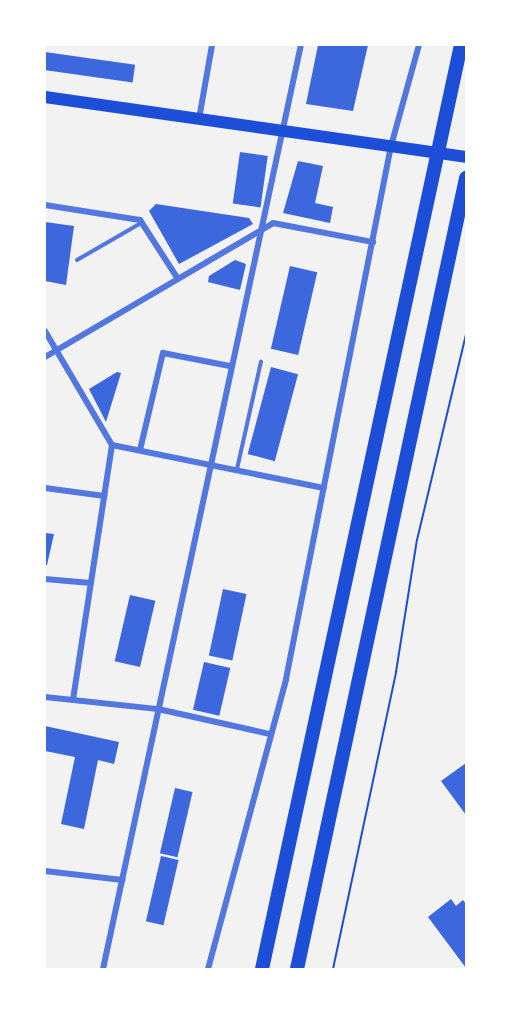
<!DOCTYPE html>
<style>
body{margin:0}
#map{position:relative;width:511px;height:1014px;overflow:hidden;background:#f2f2f2;font-family:Barlow,sans-serif}
div>[style]{position:absolute}
.building>*{inset:0;background:#3d67dc;transform-origin:0 0}
.path>*{height:2px;margin:-1px;padding:0 1px;transform-origin:1px;border-radius:1px;background:#1d4ed8}
.service>*{height:4px;margin:-2px;padding:0 2px;transform-origin:2px;border-radius:2px;background:#5277de}
.minor>*{height:6px;margin:-3px;padding:0 3px;transform-origin:3px;border-radius:3px;background:#5277de}
.secondary>*{height:12px;margin:-6px;padding:0 6px;transform-origin:6px;border-radius:6px;background:#1d4ed8}
.trunk>*{height:14px;margin:-7px;padding:0 7px;transform-origin:7px;border-radius:7px;background:#1d4ed8}
span{translate:-50% -50%;white-space:nowrap;text-align:center;line-height:1.15;-webkit-text-stroke:4.5px #fff;paint-order:stroke}
.frame{position:absolute;inset:0;border:46px solid #fff;pointer-events:none}
</style>
<div id="map">
<div class="building">
<div style="clip-path:polygon(318px 45px,368px 45px,353px 111px,306px 104px)"></div>
<div style="left:45px;top:52px;width:91px;height:18px;rotate:8deg"></div>
<div style="left:240px;top:152px;width:28px;height:52px;rotate:8deg"></div>
<div style="clip-path:polygon(298px 161px,323px 166px,315px 203px,333px 207px,330px 223px,283px 213px)"></div>
<div style="clip-path:polygon(156px 204px,249px 218px,253px 224px,179px 264px,149px 211px)"></div>
<div style="clip-path:polygon(45px 222px,74px 226px,66px 285px,45px 281px)"></div>
<div style="clip-path:polygon(235px 260px,246px 264px,240px 290px,208px 282px,209px 276px)"></div>
<div style="left:290px;top:266px;width:28px;height:85px;rotate:13deg"></div>
<div style="left:271px;top:367px;width:28px;height:90px;rotate:15deg"></div>
<div style="clip-path:polygon(117px 372px,121px 373px,106px 422px,89px 389px)"></div>
<div style="clip-path:polygon(45px 533px,54px 534px,47px 565px,45px 565px)"></div>
<div style="left:223px;top:589px;width:24px;height:68px;rotate:12deg"></div>
<div style="left:130px;top:595px;width:26px;height:68px;rotate:13deg"></div>
<div style="left:204px;top:662px;width:27px;height:49px;rotate:13deg"></div>
<div style="clip-path:polygon(45px 726px,119px 742px,114px 764px,98px 760px,84px 829px,61px 824px,75px 757px,45px 751px)"></div>
<div style="clip-path:polygon(466px 763px,466px 815px,441px 781px)"></div>
<div style="left:175px;top:788px;width:18px;height:67px;rotate:13deg"></div>
<div style="left:161px;top:856px;width:18px;height:67px;rotate:13deg"></div>
<div style="clip-path:polygon(451px 899px,456px 906px,463px 900px,466px 904px,466px 968px,428px 917px)"></div>
</div>
<div class="path">
<div style="left:333px;top:969px;width:304px;rotate:-78deg"></div>
<div style="left:396px;top:672px;width:134px;rotate:-81deg"></div>
<div style="left:417px;top:540px;width:211px;rotate:-76.6deg"></div>
</div>
<div class="service">
<div style="left:77px;top:260px;width:74px;rotate:-30deg"></div>
<div style="left:237px;top:469px;width:110px;rotate:-77.4deg"></div>
</div>
<div class="minor">
<div style="left:199px;top:119px;width:75px;rotate:-80deg"></div>
<div style="left:45px;top:205px;width:96px;rotate:9deg"></div>
<div style="left:140px;top:220px;width:70px;rotate:57.2deg"></div>
<div style="left:45px;top:331px;width:132px;rotate:59.6deg"></div>
<div style="left:112px;top:445px;width:258px;rotate:98.7deg"></div>
<div style="left:45px;top:357px;width:264px;rotate:-30.4deg"></div>
<div style="left:273px;top:223px;width:102px;rotate:10.8deg"></div>
<div style="left:112px;top:445px;width:216px;rotate:11.5deg"></div>
<div style="left:140px;top:450px;width:100px;rotate:-76.7deg"></div>
<div style="left:163px;top:353px;width:68px;rotate:11deg"></div>
<div style="left:45px;top:488px;width:60px;rotate:7.7deg"></div>
<div style="left:45px;top:579px;width:46px;rotate:5deg"></div>
<div style="left:45px;top:697px;width:114px;rotate:6.1deg"></div>
<div style="left:158px;top:709px;width:115px;rotate:12.6deg"></div>
<div style="left:45px;top:871px;width:78px;rotate:6.7deg"></div>
<div style="left:103px;top:969px;width:945px;rotate:-77.91deg"></div>
<div style="left:208px;top:969px;width:300px;rotate:-74.9deg"></div>
<div style="left:286px;top:679px;width:543px;rotate:-78.86deg"></div>
<div style="left:391px;top:146px;width:105px;rotate:-74.5deg"></div>
</div>
<div class="secondary">
<div style="left:45px;top:97px;width:425px;rotate:8.1deg"></div>
</div>
<div class="trunk">
<div style="left:262px;top:969px;width:945px;rotate:-77.85deg"></div>
<div style="left:297px;top:969px;width:809px;rotate:-77.94deg"></div>
</div>
<div class="frame"></div>
</div>
